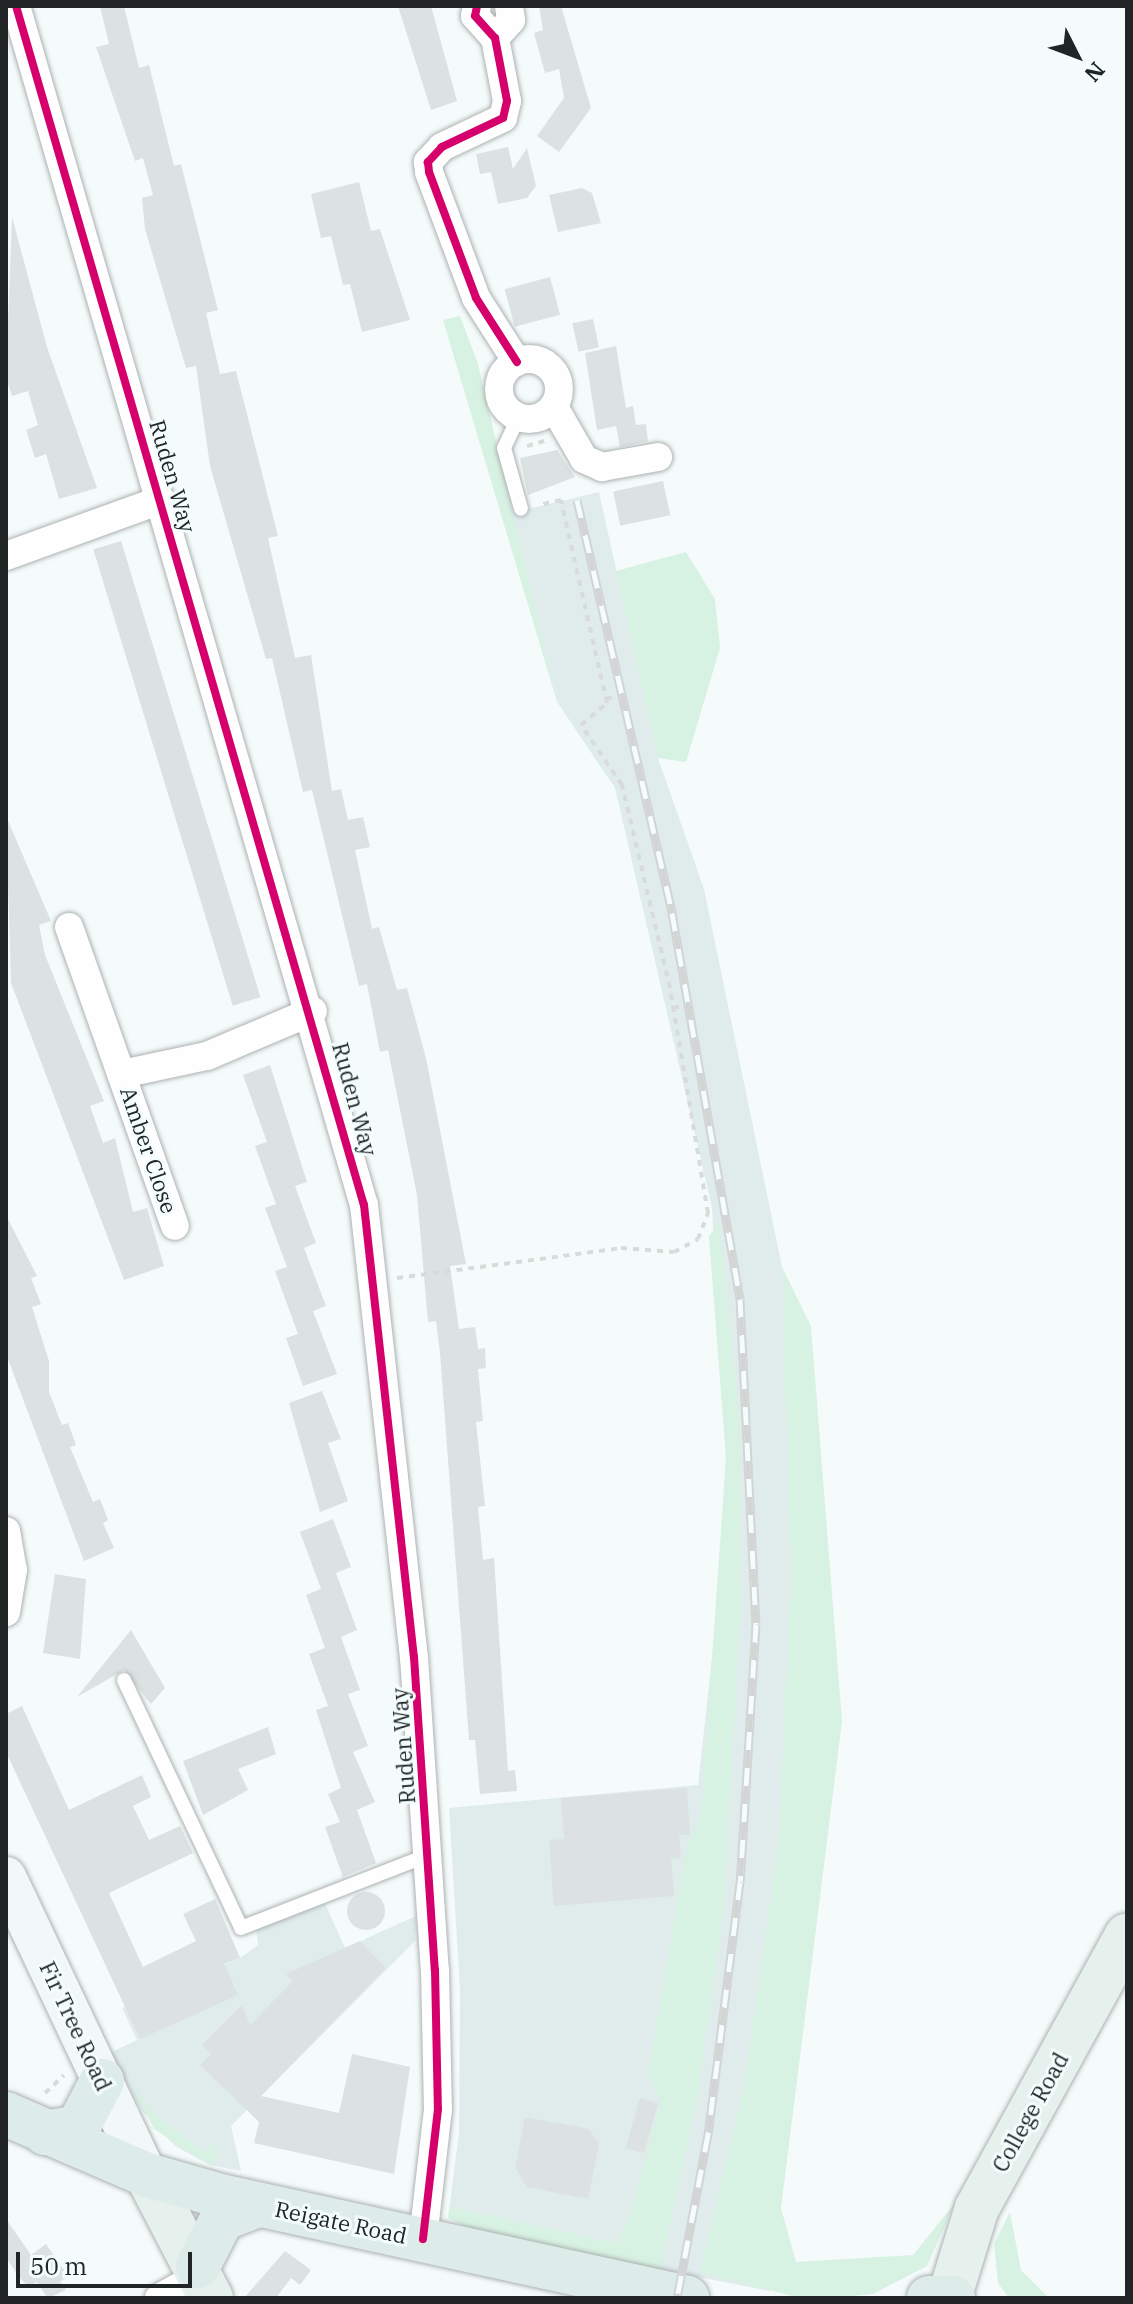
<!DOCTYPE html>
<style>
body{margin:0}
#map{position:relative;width:1133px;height:2304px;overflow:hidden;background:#f5fbfb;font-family:"IBM Plex Serif",serif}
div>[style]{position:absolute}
.built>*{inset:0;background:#e0ecec}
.green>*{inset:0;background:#d7f2e2}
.building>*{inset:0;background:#dce1e1;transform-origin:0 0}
.round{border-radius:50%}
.path>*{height:4px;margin-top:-2px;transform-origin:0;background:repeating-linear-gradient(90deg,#d9dada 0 6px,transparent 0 12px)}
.roads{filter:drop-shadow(0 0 2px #adb1b1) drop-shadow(0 0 2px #adb1b1)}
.service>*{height:14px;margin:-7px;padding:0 7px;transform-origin:7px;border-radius:7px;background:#fefefe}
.minor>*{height:28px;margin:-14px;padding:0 14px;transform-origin:14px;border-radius:14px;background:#fefefe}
.minor>.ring{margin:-14px;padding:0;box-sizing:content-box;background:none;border:28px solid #fefefe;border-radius:50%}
.secondary>*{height:40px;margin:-20px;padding:0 20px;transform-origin:20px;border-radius:20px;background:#f2f8f7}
.primary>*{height:44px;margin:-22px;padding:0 22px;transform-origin:22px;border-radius:22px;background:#e6f1ee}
.trunk>*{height:44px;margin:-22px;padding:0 22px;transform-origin:22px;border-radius:22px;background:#deece9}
.rail>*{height:9px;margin-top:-4.5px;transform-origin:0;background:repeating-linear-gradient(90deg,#f3fdfd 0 18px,#d3d5d5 0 36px);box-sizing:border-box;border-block:2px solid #d3d5d5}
.cycleway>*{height:8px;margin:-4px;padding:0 4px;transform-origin:4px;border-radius:4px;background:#d6006c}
span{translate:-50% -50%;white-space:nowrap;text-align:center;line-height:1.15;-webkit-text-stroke:6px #f3fdfd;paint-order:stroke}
.street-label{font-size:22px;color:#212525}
.frame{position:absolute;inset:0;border:8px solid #212525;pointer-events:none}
.north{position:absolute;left:1037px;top:16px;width:80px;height:80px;-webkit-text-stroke:6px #f3fdfd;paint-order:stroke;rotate:132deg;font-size:22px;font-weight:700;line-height:32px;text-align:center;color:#212525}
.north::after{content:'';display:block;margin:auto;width:28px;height:36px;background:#212525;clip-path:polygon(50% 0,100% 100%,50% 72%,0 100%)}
.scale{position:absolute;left:16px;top:2252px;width:176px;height:36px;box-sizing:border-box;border:4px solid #212525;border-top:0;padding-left:10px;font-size:24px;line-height:28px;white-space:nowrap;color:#212525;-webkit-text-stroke:6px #f3fdfd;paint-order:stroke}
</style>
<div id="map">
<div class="built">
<div style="clip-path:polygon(599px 492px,658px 758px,704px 889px,782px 1267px,806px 1463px,770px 2291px,484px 2235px,448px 2218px,459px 2133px,460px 1990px,449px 1808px,698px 1785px,716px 1622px,726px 1458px,712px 1208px,615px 788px,557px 702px,512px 513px)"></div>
<div style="clip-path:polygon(323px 1899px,345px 1948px,416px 1916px,415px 1941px,231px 2126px,241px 2171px,210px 2165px,175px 2146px,142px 2111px,110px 2053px,137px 2040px,122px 2008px,240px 1958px,258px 1945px,256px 1928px)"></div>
</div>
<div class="green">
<div style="clip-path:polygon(460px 316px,478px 364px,557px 702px,443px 320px)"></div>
<div style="clip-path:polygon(686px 552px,715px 599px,720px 648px,686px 762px,658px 758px,616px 571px)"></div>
<div style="clip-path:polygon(720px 1220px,740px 1430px,740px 1623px,723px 1915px,697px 2100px,660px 2270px,484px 2235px,448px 2218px,450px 2207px,616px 2243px,631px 2212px,661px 2101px,648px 2074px,686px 1851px,701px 1816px,726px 1458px,709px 1237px)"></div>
<div style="clip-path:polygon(782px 1267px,811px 1326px,842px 1721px,781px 2208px,796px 2262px,913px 2255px,955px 2203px,927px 2266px,873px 2294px,829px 2298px,800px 2298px,700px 2272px,744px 2086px,778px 1848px,791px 1578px)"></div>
<div style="clip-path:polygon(131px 2082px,152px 2112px,204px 2153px,215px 2141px,218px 2158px,210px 2165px,154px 2129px)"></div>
<div style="clip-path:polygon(1010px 2212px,1021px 2270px,1049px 2298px,1009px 2298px,998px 2283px,994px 2244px)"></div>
</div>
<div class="building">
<div style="clip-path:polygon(100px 6px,124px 6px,139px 68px,149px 65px,174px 166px,181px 164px,218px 310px,206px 313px,220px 374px,236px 371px,278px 536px,268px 538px,295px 658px,311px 655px,332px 791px,341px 789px,348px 820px,363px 817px,370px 847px,355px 850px,372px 929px,379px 927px,397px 990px,407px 988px,426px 1058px,466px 1264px,450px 1266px,459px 1329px,475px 1327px,478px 1349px,485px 1348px,486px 1368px,478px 1369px,483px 1421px,476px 1422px,485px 1506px,478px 1507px,483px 1560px,494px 1558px,508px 1771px,515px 1770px,517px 1791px,480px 1794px,475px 1740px,469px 1740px,440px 1353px,436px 1321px,428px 1322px,417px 1195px,388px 1050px,380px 1052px,367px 984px,359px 986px,312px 790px,303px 792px,272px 658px,266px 659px,210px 466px,196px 366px,186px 368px,145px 229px,142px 198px,153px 195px,143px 158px,135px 161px,96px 47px,109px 44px)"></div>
<div style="clip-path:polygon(398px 6px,431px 6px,457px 101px,431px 110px)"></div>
<div style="clip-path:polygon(539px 6px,561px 6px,591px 108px,559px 152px,537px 136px,564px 98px,559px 69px,545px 73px,534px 33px,543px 30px)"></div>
<div style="clip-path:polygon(508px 147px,513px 169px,527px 148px,536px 186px,527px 198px,498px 204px,491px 172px,480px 174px,476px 154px)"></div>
<div style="clip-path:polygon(359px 182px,371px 231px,380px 229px,410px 320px,362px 332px,350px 284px,343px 285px,331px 236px,321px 238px,311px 194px)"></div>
<div style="clip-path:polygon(582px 188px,592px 193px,601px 223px,558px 232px,549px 195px)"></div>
<div style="clip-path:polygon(12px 217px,47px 347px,97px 488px,59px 499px,46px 454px,35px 458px,26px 430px,38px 425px,28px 391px,12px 396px,6px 378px)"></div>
<div style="left:550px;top:277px;width:39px;height:47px;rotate:75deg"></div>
<div style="left:593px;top:319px;width:29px;height:21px;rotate:78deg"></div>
<div style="clip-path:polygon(616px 346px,626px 408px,633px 406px,636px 425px,646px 424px,648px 441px,620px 447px,616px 426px,597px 430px,585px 353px)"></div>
<div style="clip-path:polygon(557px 450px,575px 477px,528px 495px,520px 458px)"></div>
<div style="left:663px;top:481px;width:35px;height:51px;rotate:78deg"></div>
<div style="left:121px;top:541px;width:477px;height:29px;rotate:73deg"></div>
<div style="clip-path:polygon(6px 816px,51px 921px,39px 925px,45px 955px,104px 1101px,90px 1106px,103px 1143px,115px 1138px,133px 1212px,147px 1208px,164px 1266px,124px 1280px,11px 983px)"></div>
<div style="clip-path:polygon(270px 1065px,307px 1182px,295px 1186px,316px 1243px,304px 1248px,326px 1306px,313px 1311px,337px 1374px,303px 1386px,286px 1338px,298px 1334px,275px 1271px,287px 1267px,265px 1208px,276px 1204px,255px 1146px,267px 1142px,243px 1075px)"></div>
<div style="clip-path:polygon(8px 1219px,37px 1276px,31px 1278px,41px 1304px,32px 1307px,49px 1361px,49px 1392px,62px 1425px,68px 1423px,76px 1445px,70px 1447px,93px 1502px,100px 1499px,108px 1520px,103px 1523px,114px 1548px,84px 1561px,6px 1354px)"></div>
<div style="clip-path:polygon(322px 1391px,341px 1439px,328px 1443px,348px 1501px,320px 1512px,289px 1403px)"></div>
<div style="clip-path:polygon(333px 1519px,351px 1567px,336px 1573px,357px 1630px,341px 1637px,360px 1690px,348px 1694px,368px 1746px,353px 1752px,375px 1802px,357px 1810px,376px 1863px,343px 1877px,325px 1827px,340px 1822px,328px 1794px,341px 1788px,316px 1710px,328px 1706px,309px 1654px,325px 1648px,306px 1595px,321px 1589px,300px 1532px)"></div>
<div style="clip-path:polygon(55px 1574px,86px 1579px,80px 1659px,43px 1653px)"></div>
<div style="clip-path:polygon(131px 1630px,165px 1688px,151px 1704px,124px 1670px,77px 1697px)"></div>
<div style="clip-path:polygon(22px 1706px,69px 1810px,142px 1775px,151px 1797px,133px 1806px,149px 1840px,180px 1826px,193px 1853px,109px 1893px,143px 1967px,196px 1941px,183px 1914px,215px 1899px,240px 1958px,224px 1964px,238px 1995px,140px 2039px,6px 1752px,6px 1714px)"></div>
<div style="clip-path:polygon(268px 1727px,276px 1754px,238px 1769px,248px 1790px,203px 1815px,183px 1761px)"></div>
<div style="clip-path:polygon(687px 1788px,690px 1835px,679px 1835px,681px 1858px,671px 1859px,674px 1896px,554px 1906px,549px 1840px,564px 1839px,561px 1798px)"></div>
<div class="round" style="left:347px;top:1892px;width:38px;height:38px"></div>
<div style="clip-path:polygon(360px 1941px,386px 1968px,261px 2096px,339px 2113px,352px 2054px,410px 2067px,394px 2174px,254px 2143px,259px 2122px,200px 2065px,211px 2054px,202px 2045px,242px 2005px,250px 2025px,293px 1981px,286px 1974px)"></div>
<div style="left:640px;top:2098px;width:19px;height:52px;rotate:16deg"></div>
<div style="clip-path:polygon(525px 2117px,589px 2129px,599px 2144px,588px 2199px,527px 2187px,515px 2168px)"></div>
<div style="clip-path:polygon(6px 2219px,31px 2255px,46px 2244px,68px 2276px,60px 2282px,66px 2290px,48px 2298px,36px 2282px,29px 2287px,20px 2278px,6px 2258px)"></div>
<div style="clip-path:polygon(285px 2251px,311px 2270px,300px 2285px,291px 2278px,276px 2298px,244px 2298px)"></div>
</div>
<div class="path">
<div style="left:527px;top:446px;width:19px;rotate:-16deg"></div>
<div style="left:606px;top:698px;width:9px"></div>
<div style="left:673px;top:1008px;width:9px;rotate:-13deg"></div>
<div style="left:397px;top:1278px;width:226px;rotate:-7.6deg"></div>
<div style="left:621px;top:1248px;width:53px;rotate:4.3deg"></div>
<div style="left:674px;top:1252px;width:27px;rotate:-28deg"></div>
<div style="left:698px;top:1239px;width:28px;rotate:-69deg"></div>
<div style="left:708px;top:1213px;width:228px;rotate:-99.6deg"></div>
<div style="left:670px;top:988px;width:209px;rotate:-103.3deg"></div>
<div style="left:622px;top:785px;width:73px;rotate:-124.3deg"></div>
<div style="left:581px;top:725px;width:34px;rotate:-40deg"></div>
<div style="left:607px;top:703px;width:208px;rotate:-102.8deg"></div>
<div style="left:561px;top:500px;width:22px;rotate:167deg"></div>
<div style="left:45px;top:2093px;width:26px;rotate:-43deg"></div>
</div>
<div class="roads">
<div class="service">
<div style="left:518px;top:418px;width:33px;rotate:115deg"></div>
<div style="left:504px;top:448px;width:63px;rotate:74.4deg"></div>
<div style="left:124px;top:1680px;width:274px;rotate:64.7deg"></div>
<div style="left:241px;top:1928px;width:201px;rotate:-21.3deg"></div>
</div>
<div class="minor">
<div style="left:16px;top:6px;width:1248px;rotate:73.82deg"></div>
<div style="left:364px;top:1205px;width:455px;rotate:83.7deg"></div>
<div style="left:414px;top:1657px;width:314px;rotate:86.2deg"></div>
<div style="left:435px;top:1970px;width:139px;rotate:88.8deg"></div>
<div style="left:438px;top:2109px;width:131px;rotate:96.6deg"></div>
<div style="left:477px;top:6px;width:10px;rotate:101deg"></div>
<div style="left:475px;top:16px;width:30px;rotate:48deg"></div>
<div style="left:495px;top:38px;width:64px;rotate:79.2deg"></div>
<div style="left:507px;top:101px;width:17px;rotate:103deg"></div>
<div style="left:503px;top:118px;width:68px;rotate:154.6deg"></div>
<div style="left:442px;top:147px;width:21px;rotate:133deg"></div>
<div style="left:428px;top:162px;width:10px;rotate:84deg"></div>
<div style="left:429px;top:172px;width:134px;rotate:69.5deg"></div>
<div style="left:476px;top:298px;width:76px;rotate:57.4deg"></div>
<div style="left:495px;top:38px;width:24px;rotate:-48deg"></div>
<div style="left:511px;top:20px;width:14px;rotate:-98deg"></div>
<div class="ring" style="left:499px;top:359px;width:32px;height:32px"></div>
<div style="left:554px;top:407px;width:60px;rotate:60deg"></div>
<div style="left:584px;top:459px;width:20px;rotate:24deg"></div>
<div style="left:602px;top:467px;width:57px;rotate:-10.1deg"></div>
<div style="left:6px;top:556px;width:165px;rotate:-19.9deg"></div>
<div style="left:69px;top:927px;width:317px;rotate:70.5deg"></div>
<div style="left:122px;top:1074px;width:87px;rotate:-12deg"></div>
<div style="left:207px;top:1056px;width:115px;rotate:-23deg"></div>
<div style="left:6px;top:1531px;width:40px;rotate:80deg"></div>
<div style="left:13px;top:1570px;width:43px;rotate:99.5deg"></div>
<div style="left:159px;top:2298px;width:23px;rotate:-29deg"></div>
</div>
<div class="secondary">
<div style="left:6px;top:1877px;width:330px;rotate:64.7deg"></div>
</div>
<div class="primary">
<div style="left:147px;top:2175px;width:139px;rotate:62.5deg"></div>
<div style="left:950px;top:2295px;width:91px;rotate:-72.8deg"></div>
<div style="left:977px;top:2208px;width:311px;rotate:-61.2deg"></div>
</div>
<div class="trunk">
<div style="left:6px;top:2114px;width:154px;rotate:23.4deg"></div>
<div style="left:147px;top:2175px;width:81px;rotate:15.8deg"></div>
<div style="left:225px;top:2197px;width:473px;rotate:12.3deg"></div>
<div style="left:45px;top:2133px;width:34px;rotate:-10deg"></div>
<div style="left:78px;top:2127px;width:52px;rotate:-62.4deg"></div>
<div style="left:198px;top:2266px;width:53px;rotate:-62.9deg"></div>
<div style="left:222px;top:2219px;width:39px;rotate:-21deg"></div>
<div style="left:929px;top:2298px;width:24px"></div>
</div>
</div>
<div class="rail">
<div style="left:577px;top:500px;width:424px;rotate:77deg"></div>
<div style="left:672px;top:913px;width:392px;rotate:80deg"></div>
<div style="left:740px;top:1299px;width:325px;rotate:87.2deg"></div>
<div style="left:756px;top:1624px;width:258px;rotate:93.5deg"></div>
<div style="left:740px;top:1882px;width:254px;rotate:97.2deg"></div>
<div style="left:708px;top:2134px;width:167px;rotate:100.7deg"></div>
</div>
<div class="cycleway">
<div style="left:16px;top:6px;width:1248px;rotate:73.82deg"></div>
<div style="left:364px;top:1205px;width:455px;rotate:83.7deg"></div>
<div style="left:414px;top:1657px;width:314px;rotate:86.2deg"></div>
<div style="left:435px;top:1970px;width:139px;rotate:88.8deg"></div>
<div style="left:438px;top:2109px;width:131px;rotate:96.6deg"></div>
<div style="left:477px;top:6px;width:10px;rotate:101deg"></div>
<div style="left:475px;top:16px;width:30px;rotate:48deg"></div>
<div style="left:495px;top:38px;width:64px;rotate:79.2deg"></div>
<div style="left:507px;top:101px;width:17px;rotate:103deg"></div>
<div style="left:503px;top:118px;width:68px;rotate:154.6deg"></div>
<div style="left:442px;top:147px;width:21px;rotate:133deg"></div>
<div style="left:428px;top:162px;width:10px;rotate:84deg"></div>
<div style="left:429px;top:172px;width:134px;rotate:69.5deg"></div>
<div style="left:476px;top:298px;width:76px;rotate:57.4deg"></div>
</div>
<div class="street-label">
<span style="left:173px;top:476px;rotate:74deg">Ruden Way</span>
<span style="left:355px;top:1099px;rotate:75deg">Ruden Way</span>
<span style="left:149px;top:1150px;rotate:71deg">Amber Close</span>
<span style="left:403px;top:1746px;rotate:-94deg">Ruden Way</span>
<span style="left:76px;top:2026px;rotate:65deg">Fir Tree Road</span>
<span style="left:1030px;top:2112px;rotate:-61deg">College Road</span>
<span style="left:341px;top:2222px;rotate:12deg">Reigate Road</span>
</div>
<div class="frame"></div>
<div class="north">N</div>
<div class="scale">50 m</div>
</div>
